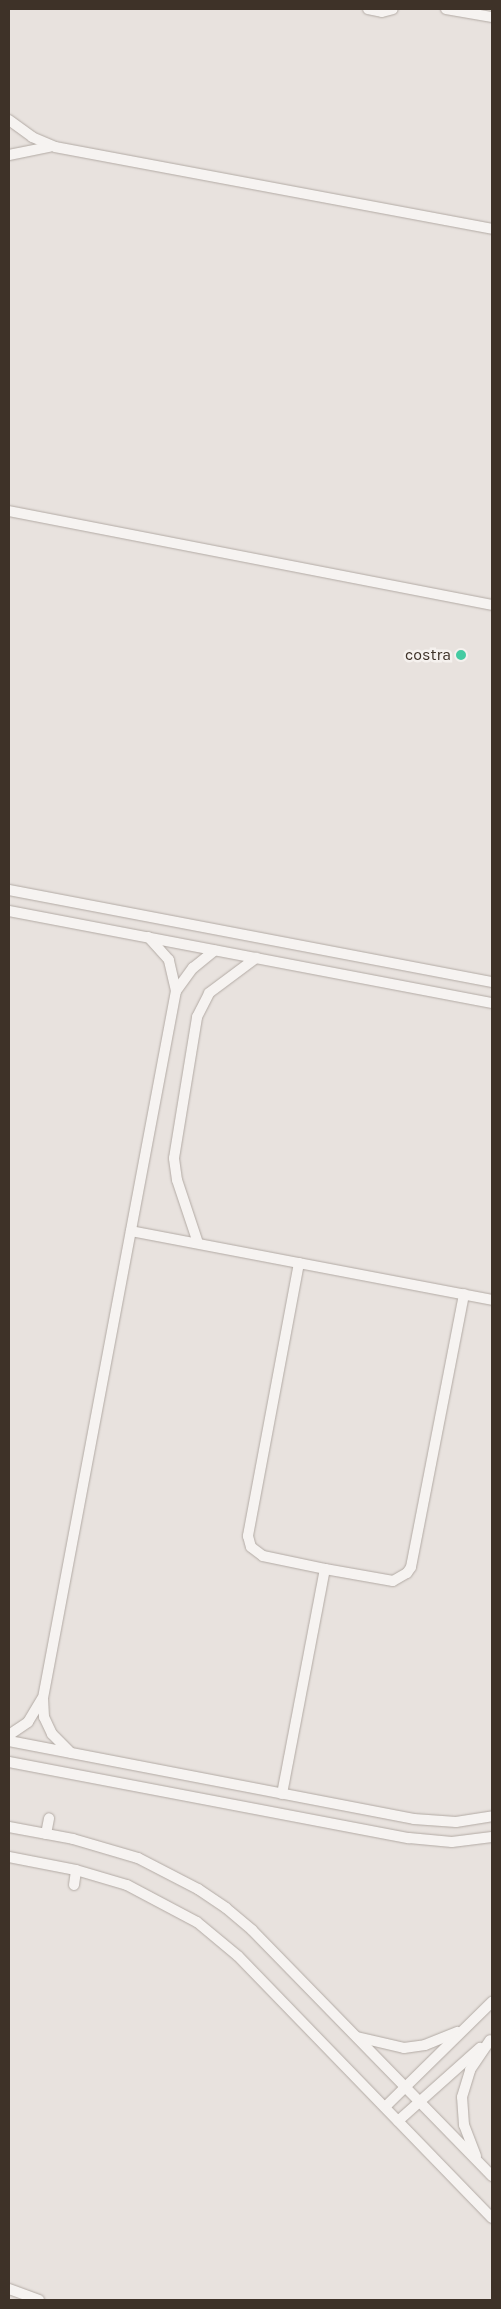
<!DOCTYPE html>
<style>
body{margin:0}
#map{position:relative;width:501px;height:2309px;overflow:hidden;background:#e8e2de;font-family:Karla,sans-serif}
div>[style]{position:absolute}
.roads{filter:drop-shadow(0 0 1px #b2aaa4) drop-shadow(0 0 1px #b2aaa4)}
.minor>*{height:10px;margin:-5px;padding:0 5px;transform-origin:5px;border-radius:5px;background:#f6f3f1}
.dots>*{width:14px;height:14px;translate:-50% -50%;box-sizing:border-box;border:2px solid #f5f1ee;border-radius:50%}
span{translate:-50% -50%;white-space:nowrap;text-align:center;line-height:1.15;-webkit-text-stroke:5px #f5f1ee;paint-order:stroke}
.poi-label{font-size:16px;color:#3e3228}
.right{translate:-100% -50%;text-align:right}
.frame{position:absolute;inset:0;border:10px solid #3e3228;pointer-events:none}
</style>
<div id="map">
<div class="roads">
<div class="minor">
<div style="left:368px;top:9px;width:14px;rotate:12deg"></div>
<div style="left:382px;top:12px;width:11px;rotate:-15deg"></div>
<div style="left:446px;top:9px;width:47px;rotate:9.9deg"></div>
<div style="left:9px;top:120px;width:29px;rotate:36deg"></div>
<div style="left:32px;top:137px;width:25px;rotate:23deg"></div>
<div style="left:55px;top:147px;width:445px;rotate:10.6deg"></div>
<div style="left:9px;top:155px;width:41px;rotate:-11.3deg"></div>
<div style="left:9px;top:511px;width:492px;rotate:11deg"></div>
<div style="left:9px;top:890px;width:492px;rotate:10.8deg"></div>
<div style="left:9px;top:911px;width:492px;rotate:10.8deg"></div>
<div style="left:176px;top:991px;width:29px;rotate:-54deg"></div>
<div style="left:193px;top:968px;width:28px;rotate:-39deg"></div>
<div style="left:131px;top:1231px;width:368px;rotate:10.8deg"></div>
<div style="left:198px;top:1243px;width:66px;rotate:-108.4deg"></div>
<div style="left:177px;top:1180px;width:22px;rotate:-98deg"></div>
<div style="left:174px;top:1158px;width:143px;rotate:-80.7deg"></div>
<div style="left:197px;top:1017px;width:27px;rotate:-63deg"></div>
<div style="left:209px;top:993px;width:59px;rotate:-36.7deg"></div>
<div style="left:299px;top:1263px;width:278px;rotate:100.6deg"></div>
<div style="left:248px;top:1536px;width:11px;rotate:75deg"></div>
<div style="left:251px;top:1547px;width:15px;rotate:37deg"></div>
<div style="left:263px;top:1556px;width:63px;rotate:11.8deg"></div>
<div style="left:325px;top:1569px;width:69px;rotate:10deg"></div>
<div style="left:393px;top:1581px;width:16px;rotate:-30deg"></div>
<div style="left:407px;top:1573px;width:7px;rotate:-56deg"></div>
<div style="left:411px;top:1567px;width:278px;rotate:-79deg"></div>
<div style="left:9px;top:1735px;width:23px;rotate:-34deg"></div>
<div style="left:28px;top:1722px;width:27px;rotate:-59deg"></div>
<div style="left:9px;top:1741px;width:412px;rotate:10.9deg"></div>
<div style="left:414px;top:1819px;width:42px;rotate:4.1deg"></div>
<div style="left:456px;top:1822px;width:36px;rotate:-9deg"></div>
<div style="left:71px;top:1753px;width:27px;rotate:-135deg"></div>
<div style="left:52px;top:1734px;width:19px;rotate:-115deg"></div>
<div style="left:44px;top:1717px;width:19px;rotate:-93deg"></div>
<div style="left:43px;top:1698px;width:719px;rotate:-79.35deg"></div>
<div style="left:176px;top:991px;width:32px;rotate:-103deg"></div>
<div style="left:169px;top:960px;width:31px;rotate:-132deg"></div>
<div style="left:9px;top:1762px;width:407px;rotate:10.8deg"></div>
<div style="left:409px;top:1838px;width:43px;rotate:5.3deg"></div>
<div style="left:452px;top:1842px;width:40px;rotate:-7.1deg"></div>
<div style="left:282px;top:1794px;width:229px;rotate:-79.2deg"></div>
<div style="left:9px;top:1827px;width:65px;rotate:10.6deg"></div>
<div style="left:73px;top:1839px;width:68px;rotate:16.3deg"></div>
<div style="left:138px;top:1858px;width:68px;rotate:27.3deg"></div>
<div style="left:198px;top:1889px;width:34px;rotate:34deg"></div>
<div style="left:226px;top:1908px;width:34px;rotate:40deg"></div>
<div style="left:252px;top:1930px;width:344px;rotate:45.7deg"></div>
<div style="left:46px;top:1834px;width:16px;rotate:-79deg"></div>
<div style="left:9px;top:1857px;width:68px;rotate:11deg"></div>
<div style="left:76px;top:1870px;width:53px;rotate:16.4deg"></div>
<div style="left:127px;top:1885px;width:79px;rotate:27.9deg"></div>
<div style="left:197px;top:1922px;width:53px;rotate:39.7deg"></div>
<div style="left:238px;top:1956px;width:365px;rotate:45.9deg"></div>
<div style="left:74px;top:1885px;width:15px;rotate:-82deg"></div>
<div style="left:357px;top:2037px;width:48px;rotate:13.2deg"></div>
<div style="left:404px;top:2048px;width:21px;rotate:-8deg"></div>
<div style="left:425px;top:2045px;width:35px;rotate:-22deg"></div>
<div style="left:385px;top:2107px;width:150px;rotate:-44.5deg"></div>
<div style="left:398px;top:2121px;width:110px;rotate:-41.7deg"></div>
<div style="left:476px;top:2156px;width:33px;rotate:-111deg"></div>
<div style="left:464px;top:2125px;width:28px;rotate:-94deg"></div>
<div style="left:462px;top:2097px;width:28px;rotate:-73deg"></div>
<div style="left:470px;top:2070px;width:36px;rotate:-56deg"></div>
<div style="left:9px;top:2289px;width:32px;rotate:20deg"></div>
</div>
</div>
<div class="dots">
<div style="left:461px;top:655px;background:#45cba2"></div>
</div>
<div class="poi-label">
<span class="right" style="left:451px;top:655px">costra</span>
</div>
<div class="frame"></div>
</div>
